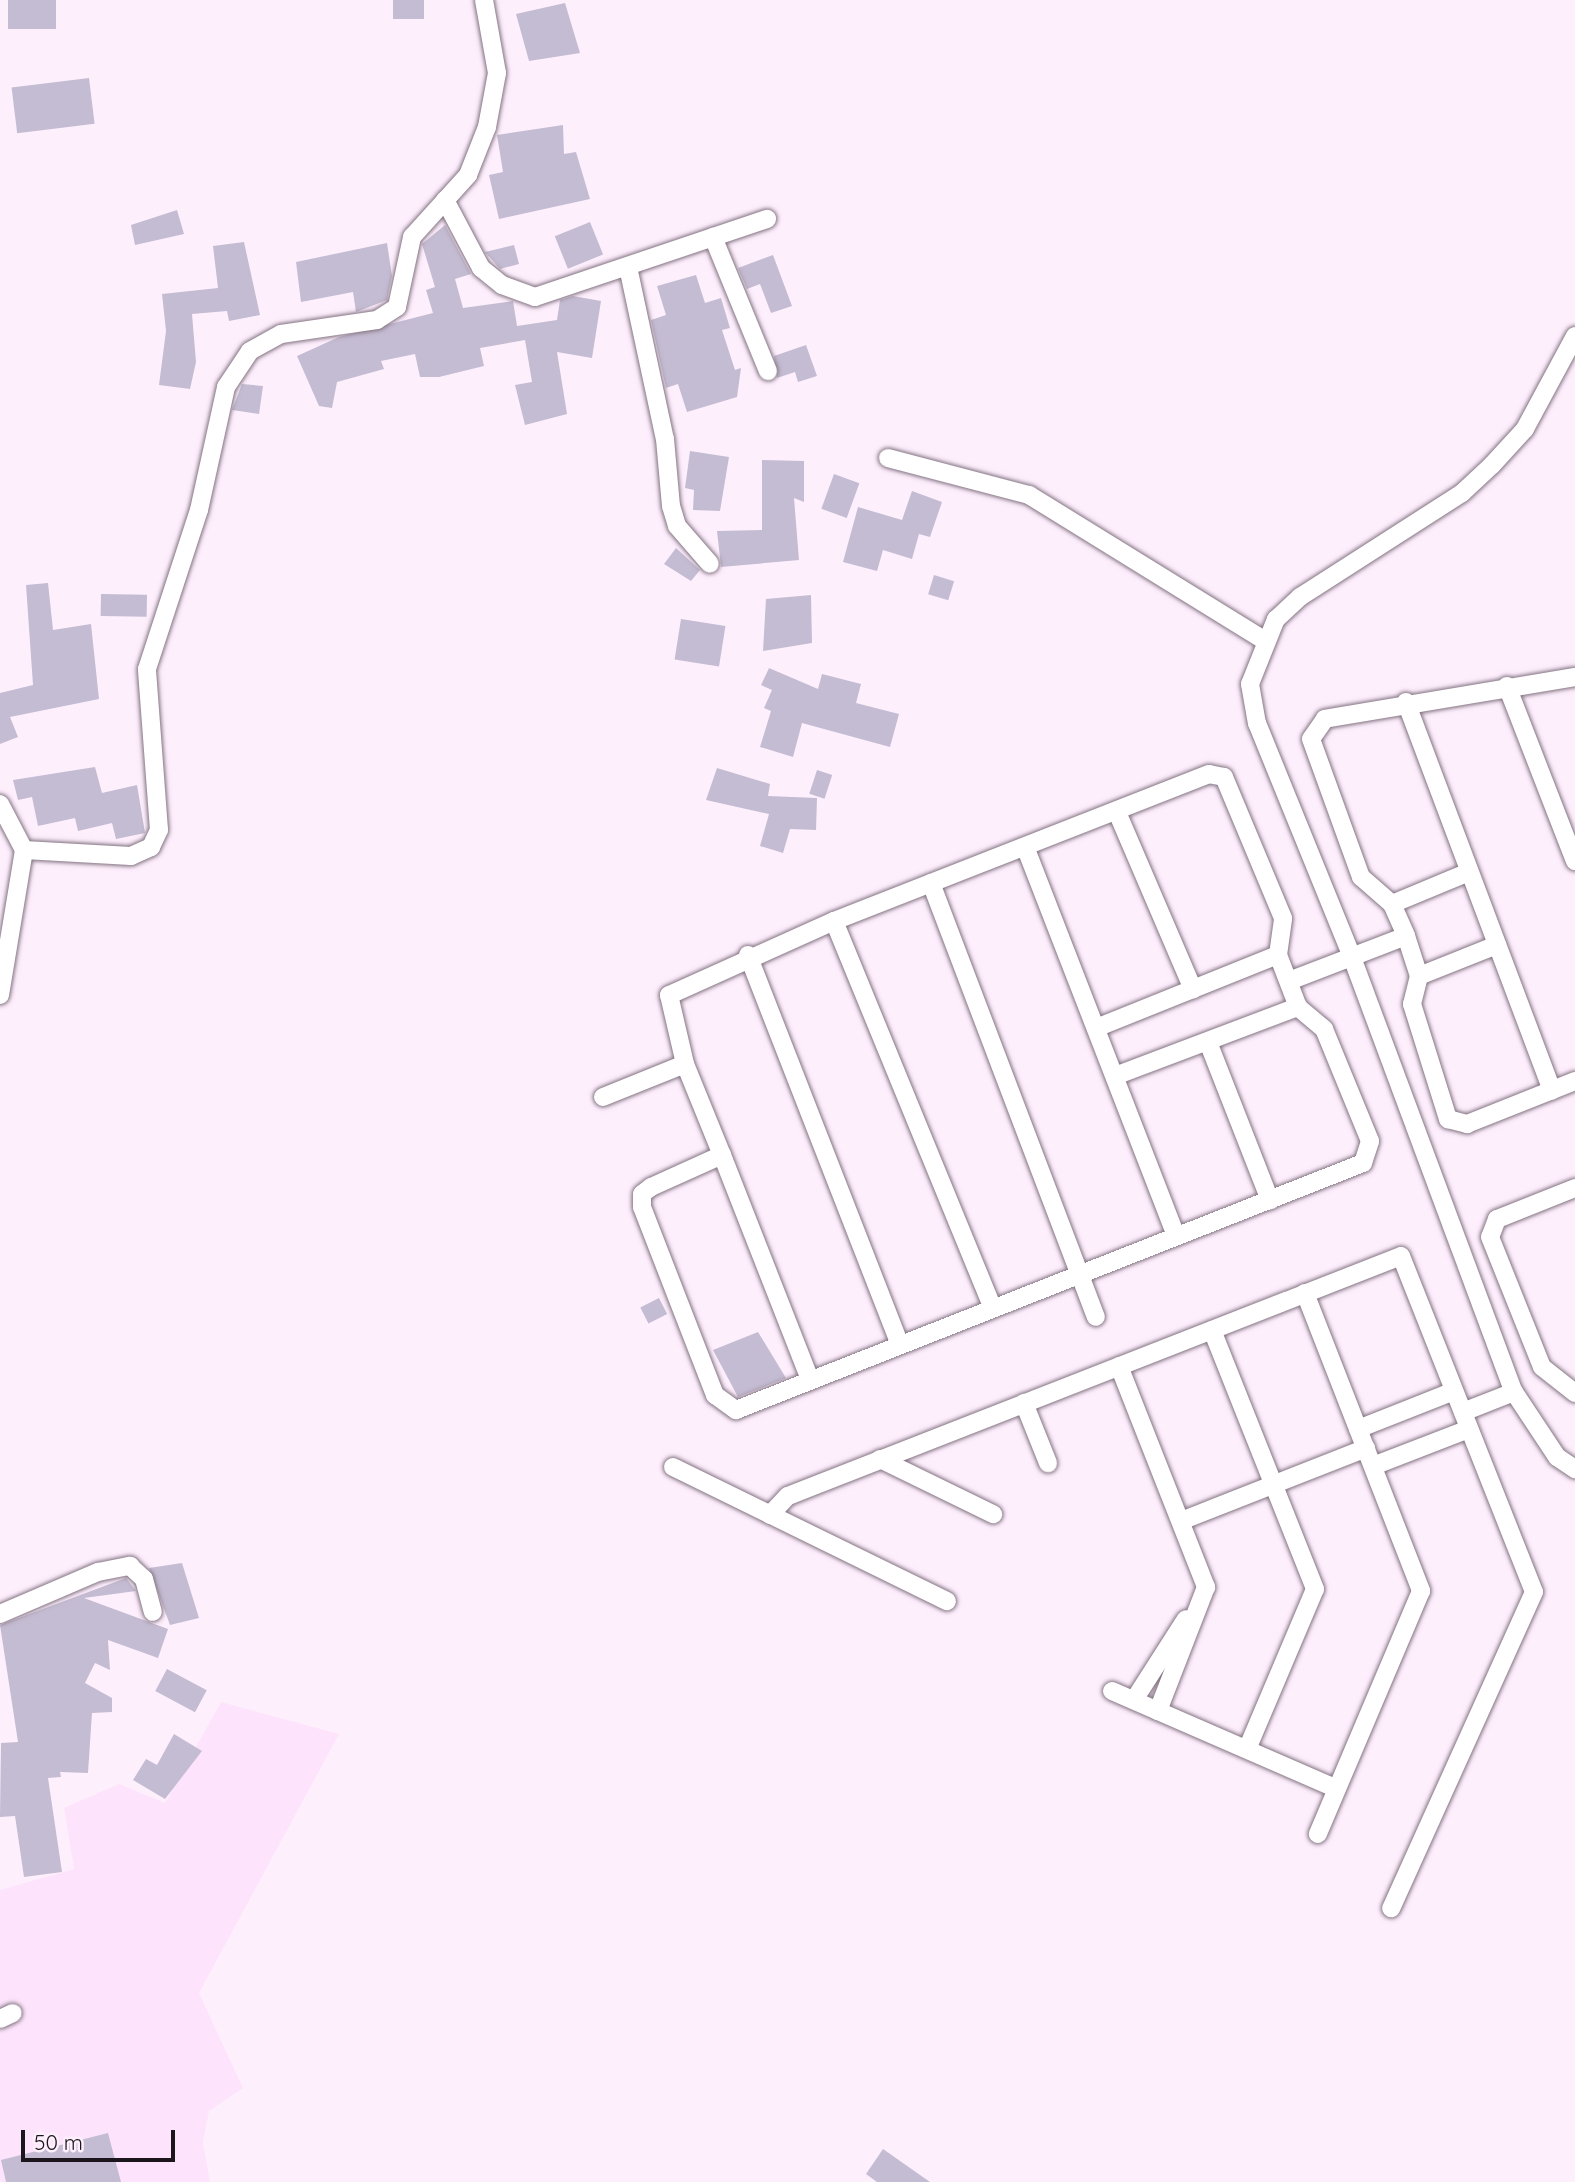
<!DOCTYPE html>
<style>
body{margin:0}
#map{position:relative;width:1575px;height:2182px;overflow:hidden;background:#feeffd;font-family:Quicksand,sans-serif}
div>[style]{position:absolute}
.built>*{inset:0;background:#fde4fc}
.building>*{inset:0;background:#c4bcd2;transform-origin:0 0}
.roads{filter:drop-shadow(0 0 2px #837382) drop-shadow(0 0 2px #837382)}
.minor>*{height:18px;margin:-9px;padding:0 9px;transform-origin:9px;border-radius:9px;background:#fff}
span{translate:-50% -50%;white-space:nowrap;text-align:center;line-height:1.15;-webkit-text-stroke:5px #feeffd;paint-order:stroke}
.scale{position:absolute;left:21px;top:2130px;width:154px;height:32px;box-sizing:border-box;border:4px solid #1c151c;border-top:0;padding-left:9px;font-size:21px;line-height:24px;white-space:nowrap;color:#1c151c;-webkit-text-stroke:5px #feeffd;paint-order:stroke}
</style>
<div id="map">
<div class="built">
<div style="clip-path:polygon(221px 1702px,339px 1734px,199px 1993px,243px 2088px,209px 2111px,203px 2142px,210px 2182px,0 2182px,0 1890px,74px 1869px,64px 1808px,119px 1784px,165px 1803px)"></div>
</div>
<div class="building">
<div style="left:8px;top:0;width:48px;height:29px"></div>
<div style="left:393px;top:0;width:31px;height:19px"></div>
<div style="clip-path:polygon(565px 3px,580px 53px,529px 61px,516px 14px)"></div>
<div style="left:89px;top:78px;width:46px;height:78px;rotate:83deg"></div>
<div style="clip-path:polygon(563px 125px,564px 154px,576px 152px,590px 199px,499px 219px,489px 175px,503px 172px,497px 135px)"></div>
<div style="clip-path:polygon(177px 210px,184px 234px,135px 245px,131px 225px)"></div>
<div style="left:590px;top:222px;width:35px;height:38px;rotate:68deg"></div>
<div style="clip-path:polygon(445px 225px,471px 274px,455px 279px,463px 308px,513px 301px,517px 326px,557px 320px,560px 300px,573px 296px,601px 301px,592px 358px,557px 352px,567px 414px,525px 425px,515px 385px,532px 382px,525px 340px,480px 348px,484px 366px,439px 377px,420px 377px,415px 354px,381px 361px,384px 369px,337px 382px,332px 408px,319px 406px,297px 356px,339px 337px,433px 313px,426px 290px,435px 287px,422px 244px)"></div>
<div style="clip-path:polygon(244px 242px,260px 315px,229px 321px,227px 311px,192px 314px,196px 362px,190px 389px,159px 385px,166px 331px,162px 294px,218px 288px,213px 246px)"></div>
<div style="clip-path:polygon(387px 243px,392px 276px,387px 300px,356px 312px,353px 292px,301px 302px,296px 262px)"></div>
<div style="clip-path:polygon(514px 245px,519px 264px,500px 269px,485px 252px)"></div>
<div style="clip-path:polygon(773px 255px,792px 306px,771px 313px,760px 284px,747px 289px,738px 268px)"></div>
<div style="clip-path:polygon(696px 275px,705px 303px,721px 298px,730px 328px,722px 330px,735px 370px,741px 368px,737px 397px,687px 412px,678px 384px,666px 388px,651px 320px,666px 315px,657px 286px)"></div>
<div style="clip-path:polygon(806px 345px,817px 376px,798px 382px,795px 372px,777px 378px,774px 356px)"></div>
<div style="clip-path:polygon(242px 384px,263px 386px,259px 414px,232px 410px)"></div>
<div style="clip-path:polygon(690px 451px,729px 457px,720px 511px,693px 510px,694px 490px,685px 488px)"></div>
<div style="clip-path:polygon(762px 460px,804px 461px,804px 502px,794px 498px,799px 560px,721px 567px,717px 531px,762px 530px)"></div>
<div style="left:834px;top:474px;width:27px;height:37px;rotate:20deg"></div>
<div style="clip-path:polygon(912px 491px,942px 502px,930px 537px,919px 534px,912px 559px,883px 550px,877px 571px,843px 562px,858px 507px,902px 520px)"></div>
<div style="clip-path:polygon(676px 548px,700px 570px,691px 581px,664px 564px)"></div>
<div style="left:934px;top:575px;width:21px;height:20px;rotate:17deg"></div>
<div style="clip-path:polygon(48px 583px,53px 630px,91px 624px,99px 699px,10px 717px,18px 737px,0 744px,0 693px,33px 685px,26px 585px)"></div>
<div style="left:101px;top:594px;width:46px;height:22px;rotate:1deg"></div>
<div style="clip-path:polygon(811px 595px,812px 643px,763px 651px,766px 599px)"></div>
<div style="left:681px;top:619px;width:45px;height:41px;rotate:9deg"></div>
<div style="clip-path:polygon(769px 668px,818px 689px,822px 674px,861px 684px,856px 703px,899px 714px,890px 747px,802px 723px,793px 757px,760px 747px,771px 711px,764px 708px,772px 690px,761px 685px)"></div>
<div style="clip-path:polygon(95px 767px,102px 793px,137px 785px,145px 833px,116px 839px,112px 823px,78px 831px,75px 818px,38px 826px,32px 797px,18px 800px,13px 780px)"></div>
<div style="clip-path:polygon(717px 768px,770px 784px,768px 796px,817px 798px,816px 830px,790px 829px,783px 853px,760px 846px,769px 814px,706px 800px)"></div>
<div style="left:817px;top:770px;width:16px;height:25px;rotate:18deg"></div>
<div style="left:659px;top:1298px;width:18px;height:21px;rotate:63deg"></div>
<div style="clip-path:polygon(758px 1332px,786px 1378px,738px 1397px,713px 1350px)"></div>
<div style="clip-path:polygon(182px 1563px,199px 1618px,170px 1625px,149px 1568px)"></div>
<div style="clip-path:polygon(126px 1578px,136px 1591px,84px 1598px,168px 1629px,158px 1658px,108px 1640px,110px 1670px,95px 1663px,85px 1683px,112px 1698px,112px 1712px,92px 1713px,88px 1773px,60px 1772px,61px 1777px,48px 1778px,62px 1872px,24px 1877px,15px 1816px,0 1817px,1px 1743px,18px 1742px,0 1625px)"></div>
<div style="left:167px;top:1669px;width:45px;height:25px;rotate:28deg"></div>
<div style="clip-path:polygon(174px 1734px,202px 1751px,165px 1799px,133px 1780px,146px 1759px,157px 1765px)"></div>
<div style="clip-path:polygon(108px 2133px,121px 2182px,6px 2182px,1px 2160px)"></div>
<div style="clip-path:polygon(883px 2149px,930px 2182px,877px 2182px,866px 2174px)"></div>
</div>
<div class="roads">
<div class="minor">
<div style="left:445px;top:200px;width:77px;rotate:62.1deg"></div>
<div style="left:481px;top:268px;width:27px;rotate:39deg"></div>
<div style="left:502px;top:285px;width:35px;rotate:20deg"></div>
<div style="left:535px;top:297px;width:245px;rotate:-18.6deg"></div>
<div style="left:713px;top:237px;width:145px;rotate:67.7deg"></div>
<div style="left:628px;top:267px;width:176px;rotate:77.9deg"></div>
<div style="left:665px;top:439px;width:67px;rotate:84.9deg"></div>
<div style="left:671px;top:506px;width:21px;rotate:73deg"></div>
<div style="left:677px;top:526px;width:50px;rotate:49deg"></div>
<div style="left:1575px;top:336px;width:106px;rotate:118.3deg"></div>
<div style="left:1525px;top:429px;width:49px;rotate:132.5deg"></div>
<div style="left:1492px;top:465px;width:41px;rotate:137deg"></div>
<div style="left:1462px;top:493px;width:193px;rotate:147.3deg"></div>
<div style="left:1300px;top:597px;width:33px;rotate:137deg"></div>
<div style="left:1276px;top:619px;width:70px;rotate:111.8deg"></div>
<div style="left:1250px;top:684px;width:40px;rotate:80deg"></div>
<div style="left:1257px;top:723px;width:256px;rotate:67.9deg"></div>
<div style="left:1353px;top:960px;width:461px;rotate:69.6deg"></div>
<div style="left:1514px;top:1392px;width:78px;rotate:56.5deg"></div>
<div style="left:1557px;top:1457px;width:22px;rotate:34deg"></div>
<div style="left:888px;top:458px;width:146px;rotate:14.7deg"></div>
<div style="left:1029px;top:495px;width:276px;rotate:31.7deg"></div>
<div style="left:1575px;top:677px;width:254px;rotate:170.5deg"></div>
<div style="left:1325px;top:719px;width:24px;rotate:125deg"></div>
<div style="left:1311px;top:739px;width:147px;rotate:70.1deg"></div>
<div style="left:1361px;top:877px;width:41px;rotate:41.1deg"></div>
<div style="left:1392px;top:904px;width:35px;rotate:66deg"></div>
<div style="left:1406px;top:936px;width:42px;rotate:72deg"></div>
<div style="left:1419px;top:976px;width:29px;rotate:104deg"></div>
<div style="left:1412px;top:1004px;width:121px;rotate:72.6deg"></div>
<div style="left:1448px;top:1119px;width:20px;rotate:15deg"></div>
<div style="left:1467px;top:1124px;width:116px;rotate:-21.7deg"></div>
<div style="left:1507px;top:686px;width:188px;rotate:68.8deg"></div>
<div style="left:1406px;top:702px;width:415px;rotate:69.4deg"></div>
<div style="left:0;top:804px;width:52px;rotate:62.4deg"></div>
<div style="left:1117px;top:812px;width:193px;rotate:66.8deg"></div>
<div style="left:1026px;top:849px;width:415px;rotate:68.8deg"></div>
<div style="left:931px;top:883px;width:464px;rotate:69.2deg"></div>
<div style="left:1392px;top:904px;width:83px;rotate:-22.6deg"></div>
<div style="left:834px;top:921px;width:418px;rotate:67.7deg"></div>
<div style="left:748px;top:955px;width:418px;rotate:68.7deg"></div>
<div style="left:1419px;top:976px;width:84px;rotate:-21.7deg"></div>
<div style="left:1289px;top:981px;width:125px;rotate:-21deg"></div>
<div style="left:0;top:995px;width:147px;rotate:-80.6deg"></div>
<div style="left:24px;top:850px;width:107px;rotate:3.2deg"></div>
<div style="left:131px;top:856px;width:22px;rotate:-24deg"></div>
<div style="left:151px;top:847px;width:19px;rotate:-65deg"></div>
<div style="left:159px;top:830px;width:161px;rotate:-94.3deg"></div>
<div style="left:147px;top:669px;width:167px;rotate:-71.9deg"></div>
<div style="left:199px;top:510px;width:126px;rotate:-77.6deg"></div>
<div style="left:226px;top:387px;width:43px;rotate:-56.3deg"></div>
<div style="left:250px;top:351px;width:35px;rotate:-29deg"></div>
<div style="left:281px;top:334px;width:97px;rotate:-8.3deg"></div>
<div style="left:377px;top:320px;width:24px;rotate:-33deg"></div>
<div style="left:397px;top:307px;width:72px;rotate:-77.9deg"></div>
<div style="left:412px;top:237px;width:84px;rotate:-47.9deg"></div>
<div style="left:468px;top:175px;width:52px;rotate:-68.4deg"></div>
<div style="left:487px;top:127px;width:55px;rotate:-79.5deg"></div>
<div style="left:497px;top:73px;width:74px;rotate:-100.1deg"></div>
<div style="left:1096px;top:1028px;width:196px;rotate:-21.9deg"></div>
<div style="left:1208px;top:1042px;width:170px;rotate:68.6deg"></div>
<div style="left:1115px;top:1076px;width:196px;rotate:-20.7deg"></div>
<div style="left:603px;top:1097px;width:88px;rotate:-21.9deg"></div>
<div style="left:722px;top:1155px;width:78px;rotate:155.7deg"></div>
<div style="left:651px;top:1187px;width:11px;rotate:142deg"></div>
<div style="left:642px;top:1194px;width:13px;rotate:90deg"></div>
<div style="left:642px;top:1207px;width:202px;rotate:68.8deg"></div>
<div style="left:715px;top:1395px;width:26px;rotate:36deg"></div>
<div style="left:736px;top:1410px;width:674px;rotate:-21.5deg"></div>
<div style="left:1363px;top:1163px;width:23px;rotate:-72deg"></div>
<div style="left:1370px;top:1141px;width:121px;rotate:-112.3deg"></div>
<div style="left:1324px;top:1029px;width:34px;rotate:-140deg"></div>
<div style="left:1298px;top:1007px;width:56px;rotate:-111deg"></div>
<div style="left:1278px;top:955px;width:37px;rotate:-82deg"></div>
<div style="left:1283px;top:918px;width:153px;rotate:-112.7deg"></div>
<div style="left:1224px;top:777px;width:15px;rotate:-169deg"></div>
<div style="left:1209px;top:774px;width:403px;rotate:158.6deg"></div>
<div style="left:834px;top:921px;width:181px;rotate:155.8deg"></div>
<div style="left:669px;top:995px;width:71px;rotate:76.9deg"></div>
<div style="left:685px;top:1064px;width:98px;rotate:67.9deg"></div>
<div style="left:722px;top:1155px;width:242px;rotate:68.6deg"></div>
<div style="left:1575px;top:1188px;width:84px;rotate:158.3deg"></div>
<div style="left:1497px;top:1219px;width:19px;rotate:111deg"></div>
<div style="left:1490px;top:1237px;width:140px;rotate:68.2deg"></div>
<div style="left:1542px;top:1367px;width:42px;rotate:38.2deg"></div>
<div style="left:1305px;top:1293px;width:320px;rotate:68.7deg"></div>
<div style="left:1421px;top:1591px;width:264px;rotate:113deg"></div>
<div style="left:1212px;top:1330px;width:279px;rotate:68.3deg"></div>
<div style="left:1315px;top:1589px;width:174px;rotate:113deg"></div>
<div style="left:1119px;top:1366px;width:238px;rotate:68.5deg"></div>
<div style="left:1206px;top:1587px;width:133px;rotate:111.2deg"></div>
<div style="left:1024px;top:1403px;width:65px;rotate:68.2deg"></div>
<div style="left:1463px;top:1412px;width:55px;rotate:-21.4deg"></div>
<div style="left:1358px;top:1429px;width:103px;rotate:-21.6deg"></div>
<div style="left:880px;top:1459px;width:126px;rotate:26deg"></div>
<div style="left:1373px;top:1466px;width:103px;rotate:-21.1deg"></div>
<div style="left:673px;top:1467px;width:305px;rotate:26.1deg"></div>
<div style="left:770px;top:1515px;width:26px;rotate:-47deg"></div>
<div style="left:788px;top:1496px;width:658px;rotate:-21.38deg"></div>
<div style="left:1401px;top:1256px;width:361px;rotate:68.4deg"></div>
<div style="left:1534px;top:1592px;width:347px;rotate:114.3deg"></div>
<div style="left:1181px;top:1521px;width:199px;rotate:-21.5deg"></div>
<div style="left:0;top:1614px;width:107px;rotate:-23.2deg"></div>
<div style="left:98px;top:1572px;width:33px;rotate:-11deg"></div>
<div style="left:130px;top:1566px;width:19px;rotate:43deg"></div>
<div style="left:144px;top:1579px;width:34px;rotate:75deg"></div>
<div style="left:1112px;top:1691px;width:245px;rotate:23.5deg"></div>
<div style="left:1134px;top:1700px;width:96px;rotate:-57.3deg"></div>
<div style="left:0;top:2019px;width:14px;rotate:-25deg"></div>
</div>
</div>
<div class="scale">50 m</div>
</div>
